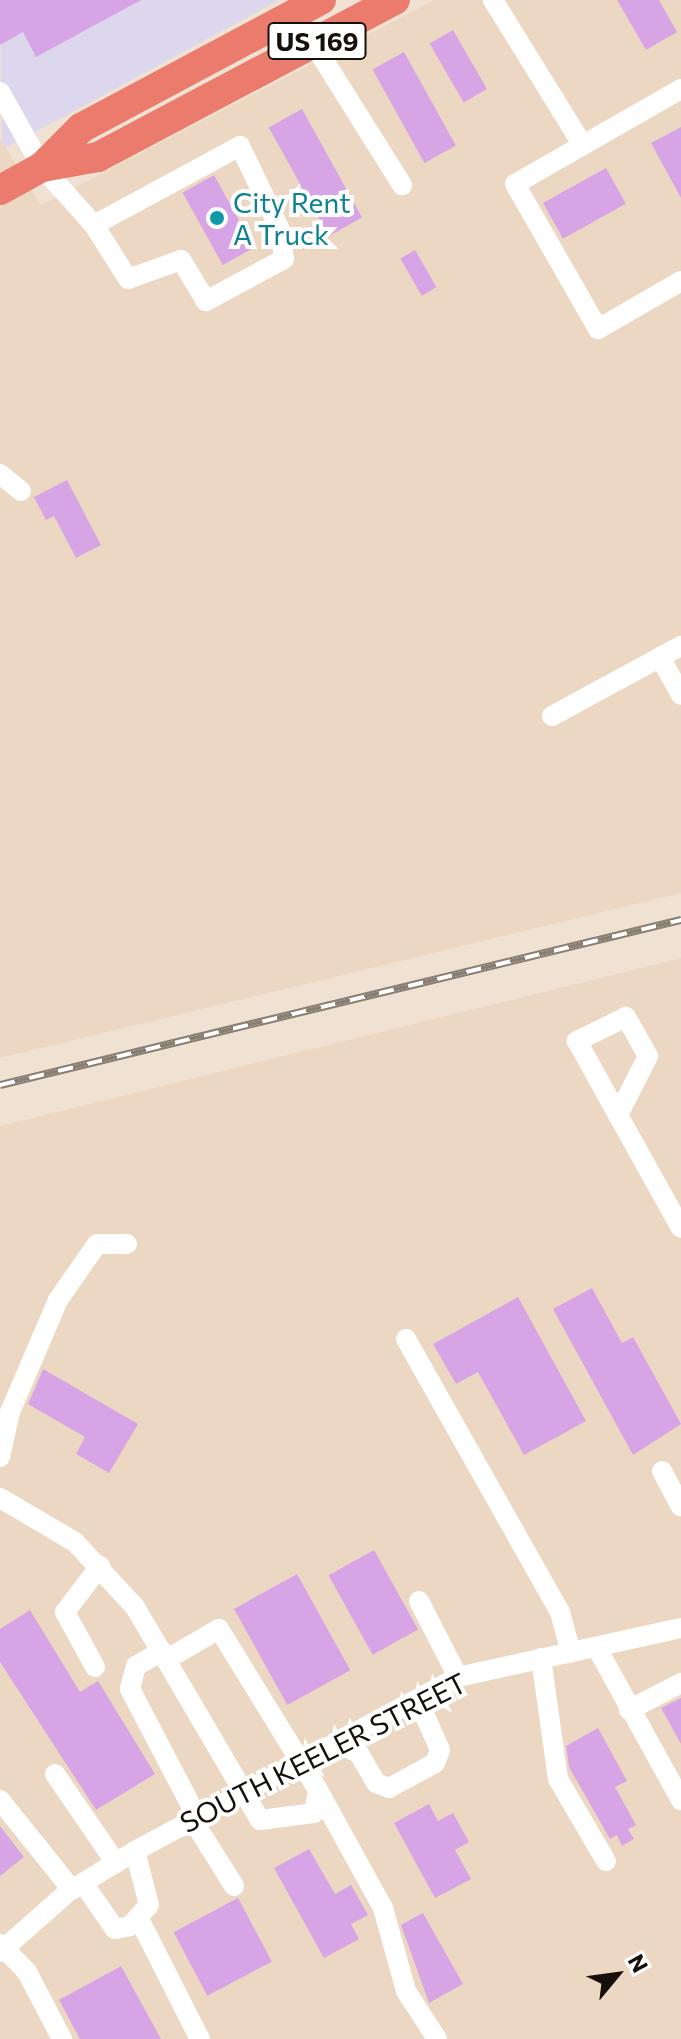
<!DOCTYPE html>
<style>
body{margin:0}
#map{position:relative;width:681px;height:2039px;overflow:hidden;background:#f0e2d2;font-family:Commissioner,sans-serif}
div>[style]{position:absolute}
.commercial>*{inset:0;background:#dcd7ed}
.built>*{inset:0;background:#ecd8c2}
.building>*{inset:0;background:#d7a5e6;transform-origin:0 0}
.minor>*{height:20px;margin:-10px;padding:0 10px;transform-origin:10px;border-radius:10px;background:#fff}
.highway>*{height:30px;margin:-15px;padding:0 15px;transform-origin:15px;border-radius:15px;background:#ea7b6d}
.rail>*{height:8px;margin-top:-4px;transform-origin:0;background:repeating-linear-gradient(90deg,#fff 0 15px,#887e73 0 30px);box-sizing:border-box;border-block:2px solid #887e73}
.dots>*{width:22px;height:22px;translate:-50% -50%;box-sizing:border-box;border:4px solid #fff;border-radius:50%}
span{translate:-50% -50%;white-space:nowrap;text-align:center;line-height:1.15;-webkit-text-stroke:8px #fff;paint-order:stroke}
.shield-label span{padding:2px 6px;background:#fff;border:2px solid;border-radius:6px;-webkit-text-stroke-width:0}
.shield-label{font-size:26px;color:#15100b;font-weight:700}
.culture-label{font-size:28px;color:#0d838f}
.left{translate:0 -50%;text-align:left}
.street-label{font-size:28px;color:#15100b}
.north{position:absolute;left:577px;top:1935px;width:80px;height:80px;-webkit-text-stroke:6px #fff;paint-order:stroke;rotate:61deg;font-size:22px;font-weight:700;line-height:32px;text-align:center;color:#15100b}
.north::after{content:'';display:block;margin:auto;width:28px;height:36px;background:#15100b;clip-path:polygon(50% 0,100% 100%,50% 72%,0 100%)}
</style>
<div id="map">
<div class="commercial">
<div style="clip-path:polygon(0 0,279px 0,2px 150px)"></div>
</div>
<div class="built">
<div style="clip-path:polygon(434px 0,681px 0,681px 893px,0 1058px,0 138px,41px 205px)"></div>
<div style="clip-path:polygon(681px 958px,681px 2039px,0 2039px,0 1126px)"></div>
</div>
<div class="building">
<div style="clip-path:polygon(0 0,141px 0,36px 57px,23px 32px,0 45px)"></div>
<div style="clip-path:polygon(617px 0,659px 0,677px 32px,646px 50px)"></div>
<div style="left:453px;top:30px;width:68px;height:27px;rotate:60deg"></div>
<div style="left:404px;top:52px;width:107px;height:36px;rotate:61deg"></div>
<div style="left:302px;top:109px;width:124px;height:38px;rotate:61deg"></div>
<div style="clip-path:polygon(681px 127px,681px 198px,651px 143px)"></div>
<div style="left:606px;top:168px;width:41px;height:72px;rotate:61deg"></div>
<div style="left:214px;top:175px;width:83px;height:36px;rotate:61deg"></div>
<div style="left:415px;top:250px;width:43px;height:17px;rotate:60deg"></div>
<div style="clip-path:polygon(67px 480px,101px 545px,76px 558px,54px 516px,46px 520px,34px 497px)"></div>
<div style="clip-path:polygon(592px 1288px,622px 1343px,633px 1337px,681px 1424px,633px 1455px,553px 1309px)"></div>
<div style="clip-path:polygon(518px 1297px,586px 1421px,524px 1455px,478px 1372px,456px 1384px,433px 1344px)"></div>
<div style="clip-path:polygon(43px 1369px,138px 1424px,109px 1473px,76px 1454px,85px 1437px,28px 1404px)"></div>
<div style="left:374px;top:1550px;width:91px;height:52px;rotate:61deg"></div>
<div style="left:297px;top:1574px;width:110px;height:72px;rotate:61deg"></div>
<div style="clip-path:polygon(30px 1610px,80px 1692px,98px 1681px,155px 1774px,96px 1810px,0 1662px,0 1629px)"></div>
<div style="clip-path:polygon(681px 1698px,681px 1744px,661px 1708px)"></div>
<div style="clip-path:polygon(598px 1728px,627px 1781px,615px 1787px,636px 1825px,628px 1829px,634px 1839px,622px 1846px,617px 1835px,610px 1839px,569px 1767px,566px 1746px)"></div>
<div style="clip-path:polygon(429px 1804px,438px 1821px,453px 1813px,469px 1842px,455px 1850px,471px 1879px,435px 1898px,394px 1823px)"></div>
<div style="clip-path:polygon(0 1826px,24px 1857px,0 1876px)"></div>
<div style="clip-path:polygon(309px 1849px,335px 1894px,351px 1885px,368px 1915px,351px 1924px,359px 1939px,324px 1958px,274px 1868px)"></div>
<div style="left:238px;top:1898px;width:72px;height:73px;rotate:62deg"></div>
<div style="clip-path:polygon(423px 1913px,463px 1984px,429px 2003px,401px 1925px)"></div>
<div style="clip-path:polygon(121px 1966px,161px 2039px,80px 2039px,59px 2000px)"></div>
</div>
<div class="minor">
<div style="left:493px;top:0;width:169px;rotate:58.3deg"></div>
<div style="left:313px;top:43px;width:168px;rotate:57.9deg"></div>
<div style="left:681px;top:89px;width:191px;rotate:150.2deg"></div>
<div style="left:515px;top:184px;width:167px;rotate:60.2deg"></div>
<div style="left:598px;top:329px;width:96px;rotate:-30deg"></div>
<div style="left:0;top:92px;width:86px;rotate:60.8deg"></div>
<div style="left:42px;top:167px;width:78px;rotate:48.1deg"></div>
<div style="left:94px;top:225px;width:166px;rotate:-28.4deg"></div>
<div style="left:240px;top:146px;width:95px;rotate:64.5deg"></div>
<div style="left:281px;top:232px;width:27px;rotate:84deg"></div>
<div style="left:284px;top:259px;width:89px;rotate:151.7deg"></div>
<div style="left:206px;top:301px;width:48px;rotate:-121.4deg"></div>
<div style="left:181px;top:260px;width:56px;rotate:160.3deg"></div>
<div style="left:128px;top:279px;width:64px;rotate:-122.2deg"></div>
<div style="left:0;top:474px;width:27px;rotate:39deg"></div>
<div style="left:660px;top:657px;width:43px;rotate:61.1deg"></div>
<div style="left:552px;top:716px;width:147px;rotate:-28.5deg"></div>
<div style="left:618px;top:1115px;width:66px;rotate:-63deg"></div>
<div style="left:648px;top:1056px;width:45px;rotate:-119.4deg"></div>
<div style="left:626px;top:1017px;width:55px;rotate:153.9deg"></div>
<div style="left:577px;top:1041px;width:85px;rotate:61deg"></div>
<div style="left:618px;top:1115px;width:129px;rotate:60.9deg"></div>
<div style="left:406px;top:1339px;width:313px;rotate:60.6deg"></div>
<div style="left:560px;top:1612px;width:42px;rotate:75deg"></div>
<div style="left:0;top:1457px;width:46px;rotate:-77.5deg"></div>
<div style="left:10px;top:1412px;width:122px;rotate:-66.8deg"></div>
<div style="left:58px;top:1300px;width:68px;rotate:-55.1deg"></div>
<div style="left:97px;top:1244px;width:30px"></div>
<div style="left:662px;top:1471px;width:40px;rotate:62deg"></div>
<div style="left:0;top:1498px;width:87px;rotate:30.4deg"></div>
<div style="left:75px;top:1542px;width:88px;rotate:47.3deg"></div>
<div style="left:135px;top:1607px;width:247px;rotate:59.6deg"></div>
<div style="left:260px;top:1820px;width:54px;rotate:-7.4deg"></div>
<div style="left:314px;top:1813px;width:23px;rotate:-80deg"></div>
<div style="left:318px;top:1790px;width:189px;rotate:-121.6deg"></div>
<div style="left:219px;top:1629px;width:60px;rotate:150deg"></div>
<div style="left:419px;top:1601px;width:85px;rotate:62.8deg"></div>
<div style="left:597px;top:1648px;width:174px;rotate:61.1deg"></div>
<div style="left:162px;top:1651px;width:30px;rotate:150deg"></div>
<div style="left:136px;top:1666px;width:24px;rotate:105deg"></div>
<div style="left:130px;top:1689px;width:144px;rotate:62.4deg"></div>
<div style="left:541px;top:1658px;width:122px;rotate:82deg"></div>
<div style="left:558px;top:1779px;width:95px;rotate:59.7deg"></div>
<div style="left:95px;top:1667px;width:63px;rotate:-118.6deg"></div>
<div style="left:65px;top:1612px;width:58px;rotate:-52.7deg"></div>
<div style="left:629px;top:1710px;width:59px;rotate:-27.4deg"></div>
<div style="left:349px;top:1736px;width:54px;rotate:60.1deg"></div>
<div style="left:376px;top:1783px;width:14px;rotate:21deg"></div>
<div style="left:389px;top:1788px;width:52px;rotate:-28.5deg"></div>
<div style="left:435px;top:1763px;width:14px;rotate:-69deg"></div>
<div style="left:440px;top:1750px;width:55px;rotate:-113.7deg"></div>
<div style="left:55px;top:1774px;width:108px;rotate:55.6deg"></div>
<div style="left:318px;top:1790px;width:135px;rotate:61.2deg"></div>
<div style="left:383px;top:1908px;width:86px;rotate:74.5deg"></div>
<div style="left:406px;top:1991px;width:57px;rotate:57.1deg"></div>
<div style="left:0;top:1800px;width:115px;rotate:51.3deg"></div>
<div style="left:192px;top:1819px;width:79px;rotate:57.9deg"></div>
<div style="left:83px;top:1883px;width:56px;rotate:55.2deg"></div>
<div style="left:115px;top:1929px;width:15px;rotate:-11deg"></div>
<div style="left:130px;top:1926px;width:28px;rotate:-48deg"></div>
<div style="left:149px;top:1905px;width:56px;rotate:-104.5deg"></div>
<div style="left:139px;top:1919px;width:135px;rotate:63.1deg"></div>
<div style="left:0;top:1944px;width:39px;rotate:46deg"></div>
<div style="left:27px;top:1972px;width:76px;rotate:62.4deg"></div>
<div style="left:0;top:1952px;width:91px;rotate:-41.4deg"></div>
<div style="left:68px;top:1892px;width:79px;rotate:-31.5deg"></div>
<div style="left:135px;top:1851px;width:367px;rotate:-28.3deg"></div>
<div style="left:458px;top:1677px;width:228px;rotate:-12.4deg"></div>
</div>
<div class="highway">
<div style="left:42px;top:167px;width:57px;rotate:-10.1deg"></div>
<div style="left:98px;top:157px;width:336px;rotate:-27.9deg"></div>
<div style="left:0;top:190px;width:48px;rotate:-28.7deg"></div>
<div style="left:42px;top:167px;width:55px;rotate:-45deg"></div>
<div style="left:81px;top:128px;width:272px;rotate:-28.1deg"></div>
</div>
<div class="rail">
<div style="left:0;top:1085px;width:701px;rotate:-13.62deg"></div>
</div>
<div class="dots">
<div style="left:217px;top:218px;background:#0f9aa8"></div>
</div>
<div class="shield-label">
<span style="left:317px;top:41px">US 169</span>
</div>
<div class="culture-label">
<span class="left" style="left:233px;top:218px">City Rent<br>A Truck</span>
</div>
<div class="street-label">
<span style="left:323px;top:1752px;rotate:-27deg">SOUTH KEELER STREET</span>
</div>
<div class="north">N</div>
</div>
